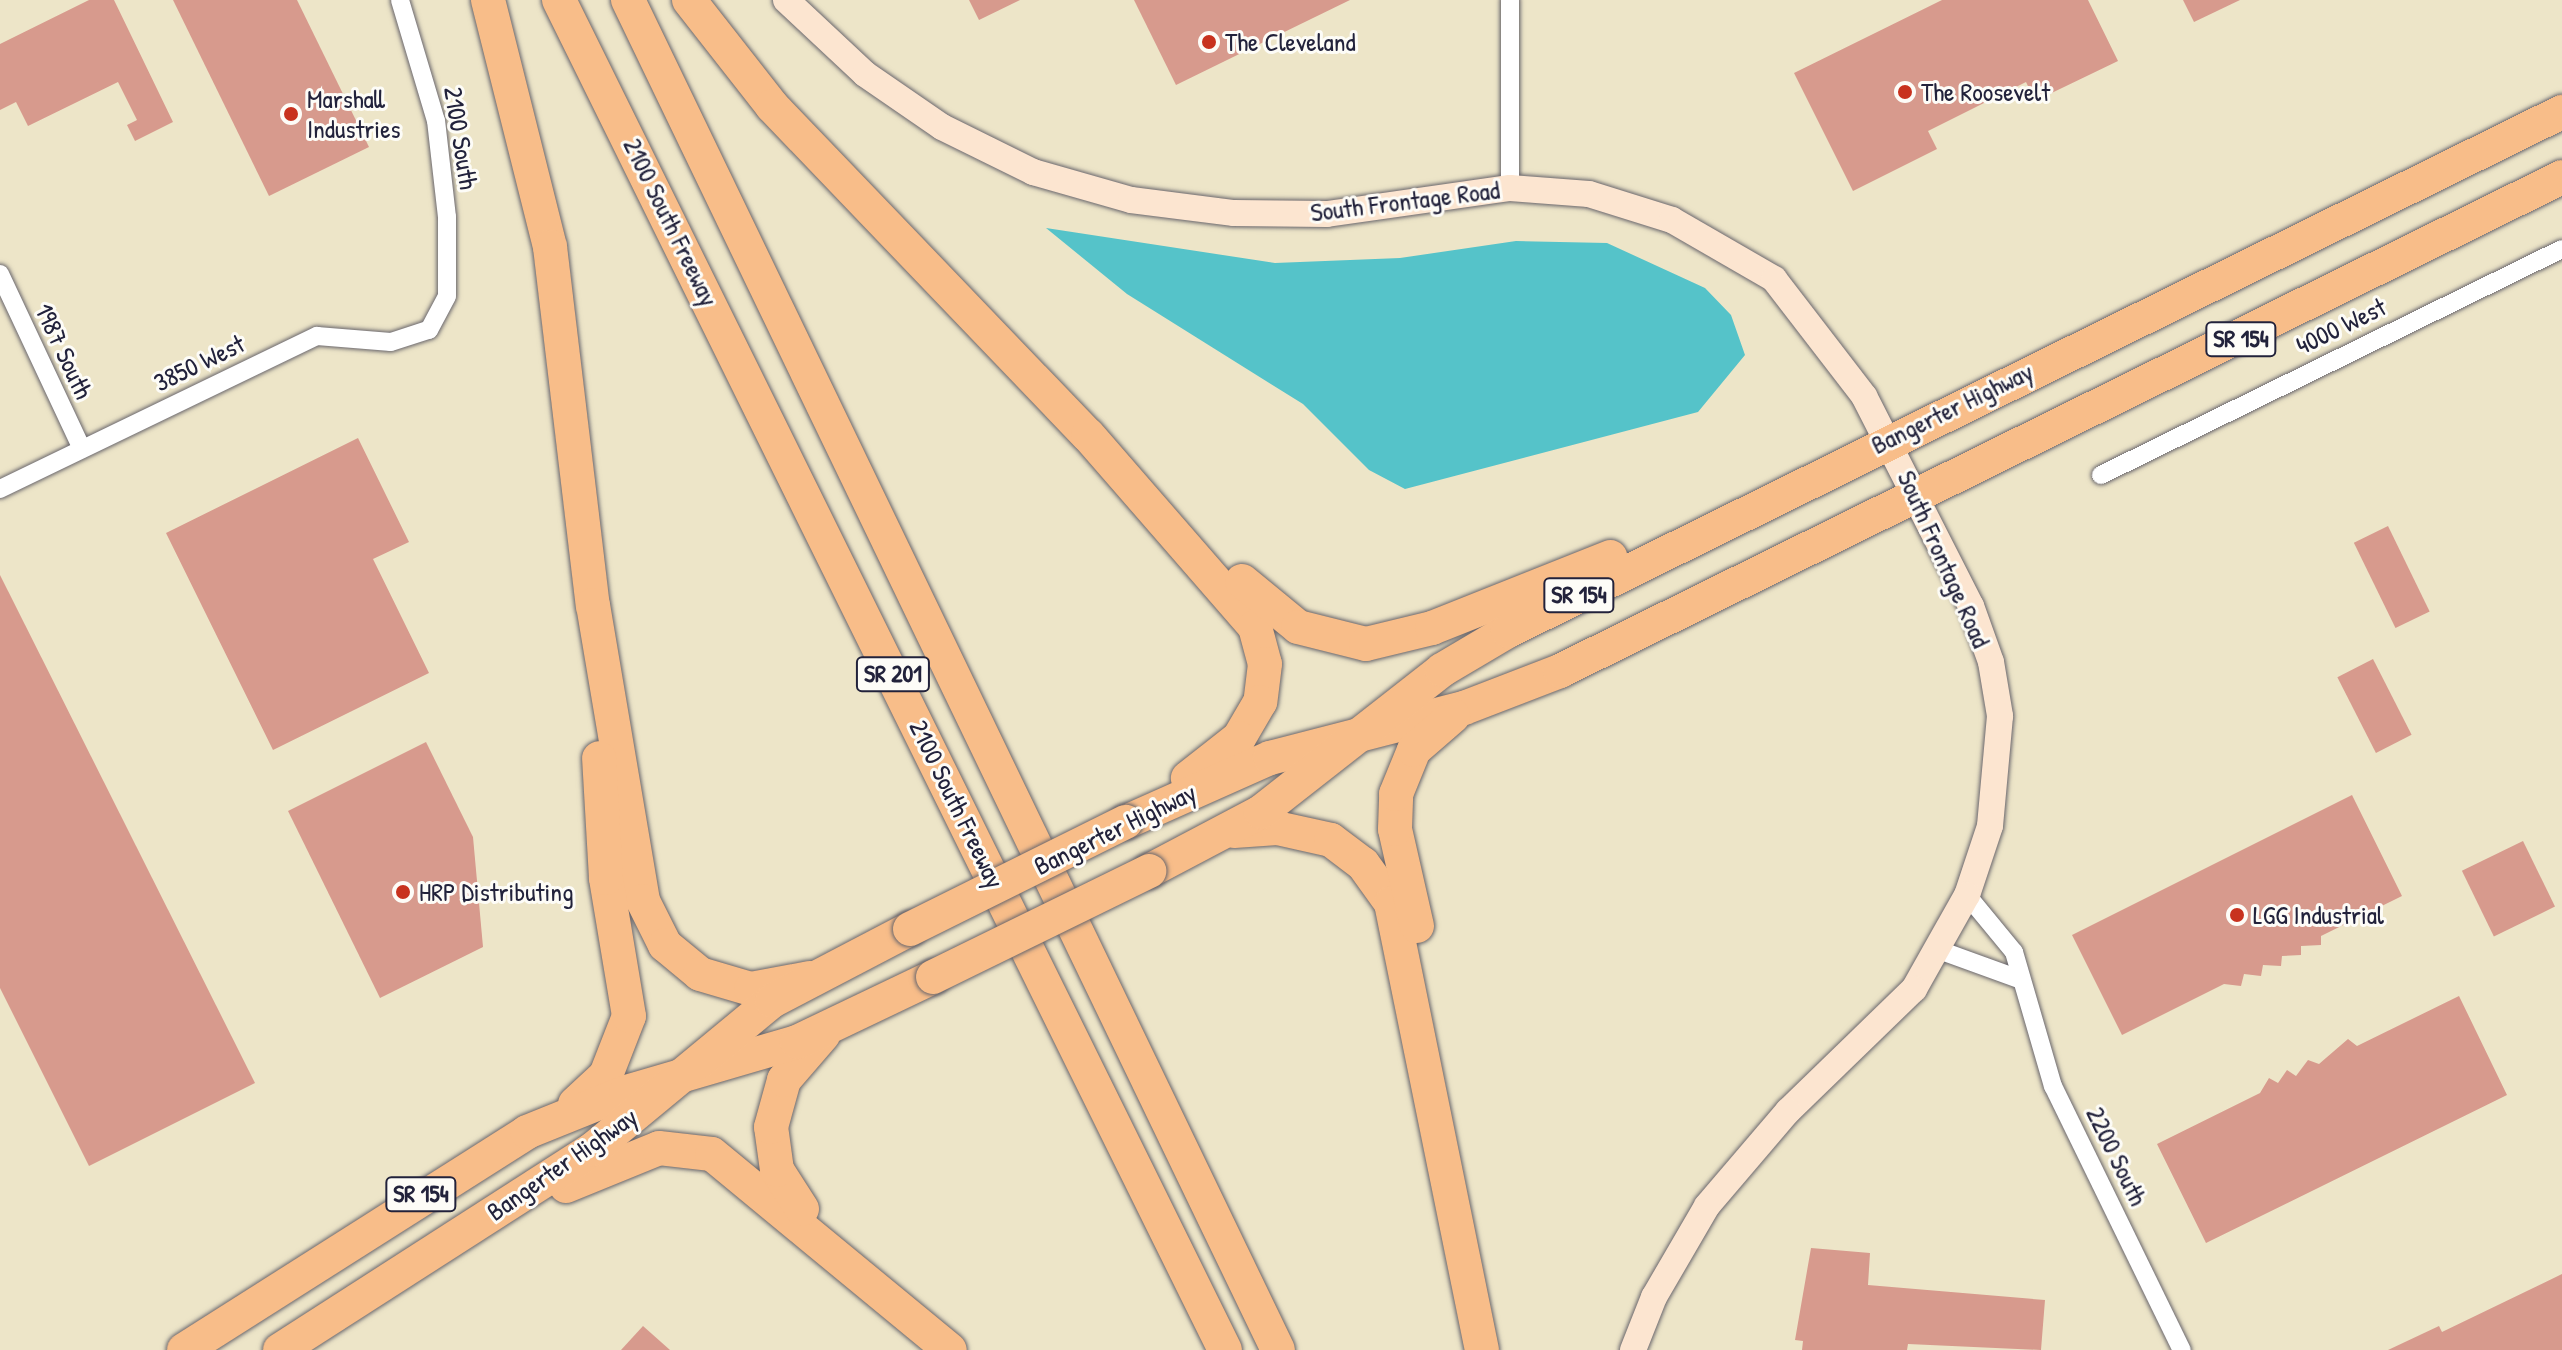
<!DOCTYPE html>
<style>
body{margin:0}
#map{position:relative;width:2562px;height:1350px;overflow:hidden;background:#ede5c8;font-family:"Patrick Hand",sans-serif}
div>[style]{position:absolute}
.water>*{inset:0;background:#55c3c9}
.building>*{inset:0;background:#d79a8d;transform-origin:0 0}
.roads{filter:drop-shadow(0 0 2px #69666c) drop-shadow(0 0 2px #69666c)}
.street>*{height:18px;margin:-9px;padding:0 9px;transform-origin:9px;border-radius:9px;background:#fff}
.secondary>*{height:26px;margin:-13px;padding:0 13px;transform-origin:13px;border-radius:13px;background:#fce5d0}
.highway>*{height:34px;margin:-17px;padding:0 17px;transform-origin:17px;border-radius:17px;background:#f8bd89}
.bridges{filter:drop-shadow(0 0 2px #69666c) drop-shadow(0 0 2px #69666c)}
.highway-bridge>*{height:34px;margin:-17px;padding:0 17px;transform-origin:17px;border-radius:17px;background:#f8bd89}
.dots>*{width:22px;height:22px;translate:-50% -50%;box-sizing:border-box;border:4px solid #fdfcf7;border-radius:50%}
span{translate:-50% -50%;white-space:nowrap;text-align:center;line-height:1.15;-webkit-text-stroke:6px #fdfcf7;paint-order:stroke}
.shield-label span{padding:2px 6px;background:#fdfcf7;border:2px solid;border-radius:6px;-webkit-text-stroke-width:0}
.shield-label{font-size:24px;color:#22223b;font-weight:700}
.poi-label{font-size:26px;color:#22223b}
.left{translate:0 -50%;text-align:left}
.street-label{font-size:26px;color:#22223b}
</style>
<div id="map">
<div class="water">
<div style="clip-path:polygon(1046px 228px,1275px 263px,1400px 258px,1516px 241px,1607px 243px,1705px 288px,1731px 315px,1745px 355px,1698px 412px,1405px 489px,1369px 470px,1303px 404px,1127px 294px)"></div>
</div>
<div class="building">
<div style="clip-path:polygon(89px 0,114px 0,173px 122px,135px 141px,127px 125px,137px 120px,118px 82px,28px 126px,16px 102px,0 110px,0 44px)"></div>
<div style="clip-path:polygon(173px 0,297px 0,369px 147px,269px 196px)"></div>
<div style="clip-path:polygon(969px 0,1020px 0,979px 20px)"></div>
<div style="clip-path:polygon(1134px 0,1350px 0,1176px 85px)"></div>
<div style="clip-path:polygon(1942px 0,2088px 0,2118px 61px,2035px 101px,2026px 82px,1928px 131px,1937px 149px,1853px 191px,1794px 73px)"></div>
<div style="clip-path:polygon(2183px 0,2240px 0,2194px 22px)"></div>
<div style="clip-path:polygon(358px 438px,409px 542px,373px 559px,429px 673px,273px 750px,166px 533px)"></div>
<div style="left:2388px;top:526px;width:95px;height:38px;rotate:64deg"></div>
<div style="clip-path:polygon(0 575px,255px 1083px,89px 1166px,0 988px)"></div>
<div style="left:2373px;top:659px;width:85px;height:40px;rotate:63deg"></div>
<div style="clip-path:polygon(426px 742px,473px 837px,483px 947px,380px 998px,288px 811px)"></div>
<div style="clip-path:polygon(2352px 795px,2402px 896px,2321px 936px,2321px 945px,2301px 946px,2301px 955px,2282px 956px,2281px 966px,2263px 965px,2261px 976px,2244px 974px,2241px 986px,2224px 984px,2122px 1035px,2072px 935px)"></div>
<div style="left:2523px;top:841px;width:73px;height:68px;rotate:64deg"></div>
<div style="clip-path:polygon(2459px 996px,2507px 1095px,2206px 1243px,2157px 1144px,2260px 1093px,2269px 1078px,2278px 1083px,2287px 1070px,2296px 1076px,2308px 1060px,2319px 1064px,2348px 1039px,2357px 1046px)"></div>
<div style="clip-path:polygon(1811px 1248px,1870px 1253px,1868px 1285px,2045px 1300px,2041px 1350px,1908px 1344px,1907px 1350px,1802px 1350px,1803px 1341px,1795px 1340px)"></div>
<div style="clip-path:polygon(2562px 1274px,2562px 1350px,2388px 1350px,2439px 1326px,2442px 1332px)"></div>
<div style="clip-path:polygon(643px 1326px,670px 1350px,621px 1350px)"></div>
</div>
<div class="roads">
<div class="street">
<div style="left:1510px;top:0;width:188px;rotate:90deg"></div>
<div style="left:0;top:274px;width:193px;rotate:64.9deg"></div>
<div style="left:2101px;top:475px;width:513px;rotate:-26.12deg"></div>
<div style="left:0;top:489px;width:352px;rotate:-25.8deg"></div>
<div style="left:317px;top:336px;width:74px;rotate:4.6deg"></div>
<div style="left:391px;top:342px;width:40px;rotate:-18deg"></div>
<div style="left:429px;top:330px;width:38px;rotate:-62deg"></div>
<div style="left:447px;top:296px;width:79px;rotate:-90deg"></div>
<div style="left:447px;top:217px;width:97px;rotate:-96.5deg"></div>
<div style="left:436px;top:121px;width:126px;rotate:-106.6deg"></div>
<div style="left:1967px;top:895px;width:74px;rotate:50.5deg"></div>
<div style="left:2014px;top:952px;width:140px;rotate:73.8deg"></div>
<div style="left:2053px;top:1086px;width:294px;rotate:64deg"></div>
<div style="left:1939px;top:950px;width:85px;rotate:19.9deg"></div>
</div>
<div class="secondary">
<div style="left:786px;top:0;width:108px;rotate:43.1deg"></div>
<div style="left:865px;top:74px;width:93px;rotate:34.5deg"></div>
<div style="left:942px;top:127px;width:102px;rotate:26.3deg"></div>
<div style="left:1033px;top:172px;width:102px;rotate:15.9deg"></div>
<div style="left:1131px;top:200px;width:104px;rotate:7.2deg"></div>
<div style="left:1234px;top:213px;width:93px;rotate:0.6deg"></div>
<div style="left:1327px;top:214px;width:185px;rotate:-8.1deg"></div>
<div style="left:1510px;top:188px;width:79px;rotate:4.3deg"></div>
<div style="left:1589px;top:194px;width:87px;rotate:17.4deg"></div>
<div style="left:1672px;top:220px;width:118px;rotate:30deg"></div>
<div style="left:1774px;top:279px;width:148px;rotate:52.4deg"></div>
<div style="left:1864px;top:396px;width:236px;rotate:63deg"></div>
<div style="left:1971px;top:606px;width:59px;rotate:70.3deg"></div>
<div style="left:1991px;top:662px;width:55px;rotate:80.5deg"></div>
<div style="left:2000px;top:716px;width:110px;rotate:95.2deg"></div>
<div style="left:1990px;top:826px;width:73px;rotate:108.4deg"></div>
<div style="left:1967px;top:895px;width:108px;rotate:119.4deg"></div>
<div style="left:1914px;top:989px;width:175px;rotate:135.9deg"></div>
<div style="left:1788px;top:1111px;width:125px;rotate:130.5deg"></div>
<div style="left:1707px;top:1206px;width:105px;rotate:120.2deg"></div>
<div style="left:1654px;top:1297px;width:57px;rotate:111.6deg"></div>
</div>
<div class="highway">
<div style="left:488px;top:0;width:255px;rotate:75.9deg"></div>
<div style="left:550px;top:247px;width:361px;rotate:83.2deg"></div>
<div style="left:593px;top:605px;width:300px;rotate:80.4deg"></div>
<div style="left:643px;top:901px;width:49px;rotate:63.4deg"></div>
<div style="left:665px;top:945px;width:45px;rotate:39.6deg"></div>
<div style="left:700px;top:974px;width:53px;rotate:16.4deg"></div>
<div style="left:751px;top:989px;width:60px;rotate:-10.6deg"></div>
<div style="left:559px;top:0;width:1505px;rotate:63.74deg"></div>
<div style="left:628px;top:0;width:1498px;rotate:64.29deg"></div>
<div style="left:689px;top:0;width:135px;rotate:51.9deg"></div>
<div style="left:772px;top:106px;width:456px;rotate:46.2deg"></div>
<div style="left:1088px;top:435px;width:254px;rotate:49deg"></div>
<div style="left:1255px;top:627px;width:38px;rotate:75deg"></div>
<div style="left:1265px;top:664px;width:38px;rotate:97deg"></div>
<div style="left:1260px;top:702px;width:42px;rotate:120.3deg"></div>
<div style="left:1239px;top:738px;width:65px;rotate:141.9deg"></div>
<div style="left:1242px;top:581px;width:72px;rotate:39.4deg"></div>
<div style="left:1298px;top:627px;width:70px;rotate:14deg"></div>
<div style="left:1366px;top:644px;width:68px;rotate:-13.6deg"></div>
<div style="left:1432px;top:628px;width:192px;rotate:-21.7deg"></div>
<div style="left:1126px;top:822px;width:158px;rotate:-24deg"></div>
<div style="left:1270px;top:758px;width:200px;rotate:-14.5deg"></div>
<div style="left:1464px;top:708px;width:103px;rotate:-21.1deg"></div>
<div style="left:1560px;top:671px;width:1117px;rotate:-26.24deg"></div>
<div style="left:1234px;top:831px;width:43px;rotate:-4deg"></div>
<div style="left:1277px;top:828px;width:55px;rotate:12.5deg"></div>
<div style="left:1331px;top:840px;width:40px;rotate:37deg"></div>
<div style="left:1363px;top:864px;width:48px;rotate:54.3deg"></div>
<div style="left:1391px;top:903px;width:456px;rotate:78.5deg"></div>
<div style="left:1149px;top:871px;width:127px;rotate:-27.8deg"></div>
<div style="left:1261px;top:812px;width:230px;rotate:-38.1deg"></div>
<div style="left:1442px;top:670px;width:77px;rotate:-30.6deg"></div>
<div style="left:1508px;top:631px;width:1175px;rotate:-26.22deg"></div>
<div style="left:1417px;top:926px;width:99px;rotate:-102.8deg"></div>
<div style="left:1395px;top:829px;width:35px;rotate:-88deg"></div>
<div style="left:1396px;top:794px;width:48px;rotate:-67.8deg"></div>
<div style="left:1414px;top:750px;width:52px;rotate:-41.1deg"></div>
<div style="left:575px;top:1104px;width:42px;rotate:-43.1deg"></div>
<div style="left:606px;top:1075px;width:63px;rotate:-68.7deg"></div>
<div style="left:629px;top:1016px;width:140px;rotate:-99.5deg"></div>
<div style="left:606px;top:878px;width:120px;rotate:-93.3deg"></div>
<div style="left:566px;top:1186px;width:100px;rotate:-22.2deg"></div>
<div style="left:659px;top:1148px;width:53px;rotate:6.5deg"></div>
<div style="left:712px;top:1154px;width:308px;rotate:39.5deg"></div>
<div style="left:802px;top:1209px;width:46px;rotate:-122.7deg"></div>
<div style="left:777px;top:1170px;width:43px;rotate:-97.9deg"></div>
<div style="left:771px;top:1127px;width:49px;rotate:-74.5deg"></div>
<div style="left:784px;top:1080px;width:60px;rotate:-49.1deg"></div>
<div style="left:184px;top:1350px;width:406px;rotate:-32.4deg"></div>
<div style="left:527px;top:1132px;width:107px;rotate:-22deg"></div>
<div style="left:626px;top:1092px;width:178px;rotate:-16.3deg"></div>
<div style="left:797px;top:1042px;width:151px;rotate:-25.5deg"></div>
<div style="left:280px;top:1350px;width:372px;rotate:-32.7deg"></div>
<div style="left:593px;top:1149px;width:232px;rotate:-39.6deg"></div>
<div style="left:772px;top:1001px;width:156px;rotate:-27.6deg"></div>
</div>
</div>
<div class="bridges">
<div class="highway-bridge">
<div style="left:910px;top:929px;width:241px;rotate:-26.4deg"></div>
<div style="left:933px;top:977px;width:241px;rotate:-26.1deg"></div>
</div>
</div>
<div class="dots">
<div style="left:1209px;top:42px;background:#c8321e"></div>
<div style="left:1905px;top:92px;background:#c8321e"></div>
<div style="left:291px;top:114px;background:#c8321e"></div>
<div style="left:403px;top:892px;background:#c8321e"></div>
<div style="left:2237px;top:915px;background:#c8321e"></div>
</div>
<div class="shield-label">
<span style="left:2241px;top:339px">SR 154</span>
<span style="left:1579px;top:595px">SR 154</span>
<span style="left:893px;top:674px">SR 201</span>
<span style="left:421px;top:1194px">SR 154</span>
</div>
<div class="poi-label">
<span class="left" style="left:1225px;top:42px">The Cleveland</span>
<span class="left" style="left:1921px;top:92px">The Roosevelt</span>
<span class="left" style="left:307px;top:114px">Marshall<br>Industries</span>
<span class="left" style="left:419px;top:892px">HRP Distributing</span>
<span class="left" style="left:2253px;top:915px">LGG Industrial</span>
</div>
<div class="street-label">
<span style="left:461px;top:138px;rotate:81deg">2100 South</span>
<span style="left:1405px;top:201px;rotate:-7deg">South Frontage Road</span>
<span style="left:671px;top:222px;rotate:64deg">2100 South Freeway</span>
<span style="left:2341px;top:326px;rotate:-26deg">4000 West</span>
<span style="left:64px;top:351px;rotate:65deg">1987 South</span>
<span style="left:199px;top:363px;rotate:-26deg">3850 West</span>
<span style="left:1952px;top:408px;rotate:-26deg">Bangerter Highway</span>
<span style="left:1944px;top:559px;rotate:66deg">South Frontage Road</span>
<span style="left:957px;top:804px;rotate:64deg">2100 South Freeway</span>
<span style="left:1115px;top:829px;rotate:-26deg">Bangerter Highway</span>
<span style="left:2117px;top:1156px;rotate:64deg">2200 South</span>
<span style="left:562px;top:1164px;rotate:-35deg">Bangerter Highway</span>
</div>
</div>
